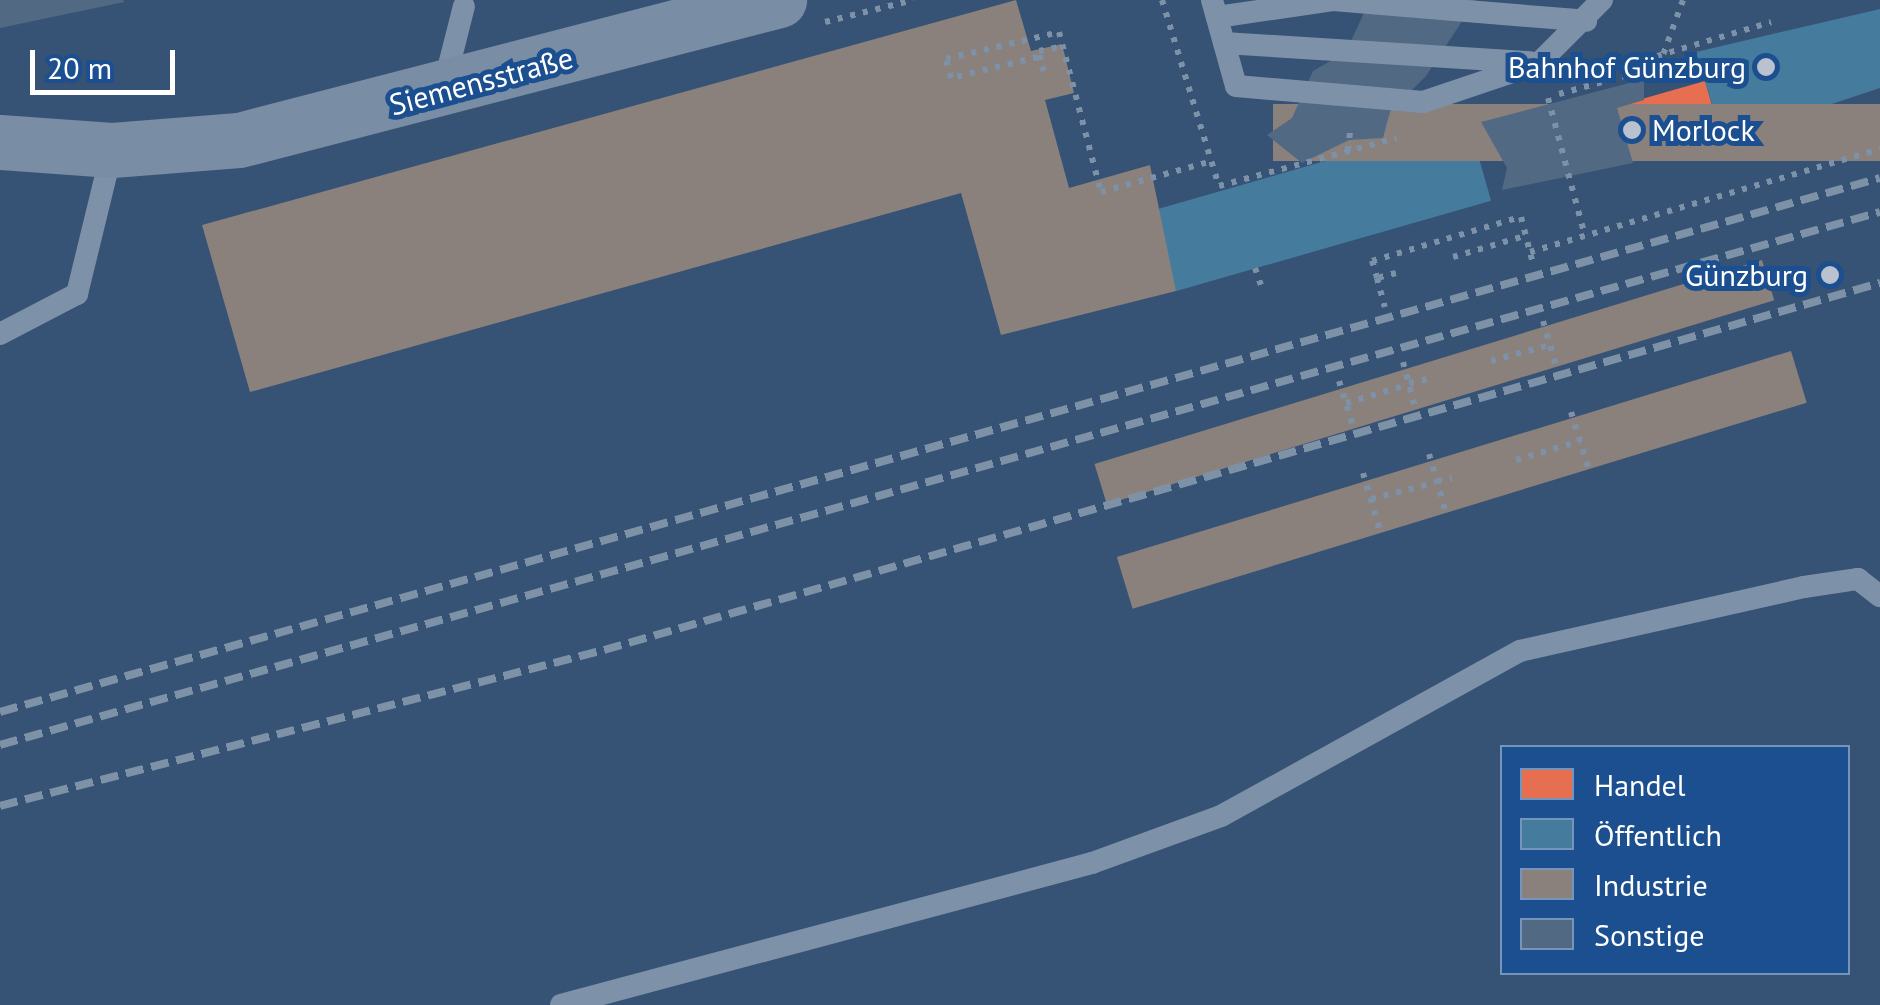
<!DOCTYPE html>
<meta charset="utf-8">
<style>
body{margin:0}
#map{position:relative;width:1880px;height:1005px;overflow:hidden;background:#365274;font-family:"PT Sans",sans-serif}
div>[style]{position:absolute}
.shops>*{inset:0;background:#e76f51;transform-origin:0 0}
.public>*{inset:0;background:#457b9d;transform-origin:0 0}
.industry>*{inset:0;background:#8a817c;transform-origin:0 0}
.building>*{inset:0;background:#526984}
.path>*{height:6px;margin-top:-3px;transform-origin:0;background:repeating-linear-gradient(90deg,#7d92a8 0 5px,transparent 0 13px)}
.service>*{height:22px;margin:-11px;padding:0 11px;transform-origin:11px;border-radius:11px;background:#7d92a8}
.secondary>*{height:55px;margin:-27.5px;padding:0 27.5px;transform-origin:27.5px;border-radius:27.5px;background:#798da4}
.rail>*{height:8px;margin-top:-4px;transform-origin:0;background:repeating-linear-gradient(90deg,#7e92a7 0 18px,transparent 0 26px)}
.dots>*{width:28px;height:28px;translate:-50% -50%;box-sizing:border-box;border:5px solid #1b4f8f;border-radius:50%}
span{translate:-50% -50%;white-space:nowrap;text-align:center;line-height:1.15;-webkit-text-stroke:10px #1b4f8f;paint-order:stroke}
.poi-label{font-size:30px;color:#fff}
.right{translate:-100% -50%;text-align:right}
.left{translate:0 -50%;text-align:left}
.street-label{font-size:30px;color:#fff}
.legend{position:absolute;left:1500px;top:745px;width:350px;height:230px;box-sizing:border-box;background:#1b4f8f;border:2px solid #7695bc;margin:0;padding:12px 18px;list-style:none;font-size:30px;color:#fff}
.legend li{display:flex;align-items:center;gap:20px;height:50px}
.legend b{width:50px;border:2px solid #7695bc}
.scale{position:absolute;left:30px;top:50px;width:145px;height:45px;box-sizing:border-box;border:5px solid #fff;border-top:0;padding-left:12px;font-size:30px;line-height:35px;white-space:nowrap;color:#fff;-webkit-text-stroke:8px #1b4f8f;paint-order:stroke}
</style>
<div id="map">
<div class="shops">
<div style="left:1705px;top:81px;width:51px;height:92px;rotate:74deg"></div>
</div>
<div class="public">
<div style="clip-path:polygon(1880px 9px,1880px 88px,1723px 140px,1696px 52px)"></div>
<div style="left:1468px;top:120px;width:84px;height:328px;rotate:74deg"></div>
</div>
<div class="industry">
<div style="clip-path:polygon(1016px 0,1031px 51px,1062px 44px,1074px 93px,1045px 100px,1069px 188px,1150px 165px,1176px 291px,1001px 335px,961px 193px,250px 392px,202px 225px)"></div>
<div style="left:1880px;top:104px;width:57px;height:607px;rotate:90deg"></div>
<div style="left:1762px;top:260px;width:42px;height:698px;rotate:73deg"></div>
<div style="left:1791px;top:351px;width:54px;height:705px;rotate:73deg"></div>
</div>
<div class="building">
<div style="clip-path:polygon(0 0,123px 0,124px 2px,0 28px)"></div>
<div style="clip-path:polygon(1370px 0,1476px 0,1426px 76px,1390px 112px,1383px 138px,1349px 140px,1302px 163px,1267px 135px,1292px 118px,1313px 71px,1346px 52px)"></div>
<div style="clip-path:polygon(1644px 79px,1644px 100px,1617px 108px,1633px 163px,1502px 190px,1507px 168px,1481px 122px)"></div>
</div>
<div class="path">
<div style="left:1162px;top:0;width:195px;rotate:73deg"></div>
<div style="left:1219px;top:186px;width:184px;rotate:-15.1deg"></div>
<div style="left:825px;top:22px;width:91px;rotate:-14deg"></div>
<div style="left:1657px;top:56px;width:119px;rotate:-16.6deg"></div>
<div style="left:1041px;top:60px;width:9px;rotate:-103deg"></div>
<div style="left:1039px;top:51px;width:25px;rotate:-11deg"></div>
<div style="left:1044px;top:71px;width:15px;rotate:-113deg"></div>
<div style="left:1038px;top:57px;width:89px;rotate:166.4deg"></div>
<div style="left:951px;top:78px;width:20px;rotate:-105deg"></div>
<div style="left:946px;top:59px;width:116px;rotate:-13.4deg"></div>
<div style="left:1059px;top:32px;width:165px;rotate:75.3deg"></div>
<div style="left:1101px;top:192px;width:115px;rotate:-15.6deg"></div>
<div style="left:1591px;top:73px;width:12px;rotate:70deg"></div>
<div style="left:1559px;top:94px;width:104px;rotate:-15.6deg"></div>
<div style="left:1659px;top:66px;width:70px;rotate:-70deg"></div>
<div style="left:1548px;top:98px;width:143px;rotate:75deg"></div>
<div style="left:1348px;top:151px;width:20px;rotate:-84deg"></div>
<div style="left:1530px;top:252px;width:365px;rotate:-16.4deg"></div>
<div style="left:1453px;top:257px;width:75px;rotate:-16.3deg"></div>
<div style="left:1255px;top:268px;width:18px;rotate:71deg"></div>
<div style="left:1396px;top:273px;width:20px;rotate:165deg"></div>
<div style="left:1377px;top:278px;width:18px;rotate:-106deg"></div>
<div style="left:1372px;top:261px;width:155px;rotate:-16.5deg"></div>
<div style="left:1521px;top:217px;width:49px;rotate:75.7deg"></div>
<div style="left:1377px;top:278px;width:30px;rotate:75deg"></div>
<div style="left:1543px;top:321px;width:47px;rotate:73.9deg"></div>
<div style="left:1491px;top:361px;width:60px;rotate:-15.4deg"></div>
<div style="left:1403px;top:362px;width:47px;rotate:75.1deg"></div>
<div style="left:1339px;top:381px;width:47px;rotate:72.7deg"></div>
<div style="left:1409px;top:383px;width:19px;rotate:-12deg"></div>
<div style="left:1346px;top:403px;width:60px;rotate:-16.3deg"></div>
<div style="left:1571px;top:412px;width:61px;rotate:72.8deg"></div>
<div style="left:1429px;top:454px;width:61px;rotate:73.9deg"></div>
<div style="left:1516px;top:460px;width:67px;rotate:-16.5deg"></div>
<div style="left:1363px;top:473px;width:60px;rotate:73.7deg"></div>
<div style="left:1437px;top:481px;width:15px;rotate:-11deg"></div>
<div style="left:1371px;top:499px;width:65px;rotate:-14.3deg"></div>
</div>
<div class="service">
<div style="left:1212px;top:0;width:89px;rotate:74.4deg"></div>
<div style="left:1236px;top:86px;width:188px;rotate:4.9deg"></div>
<div style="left:1423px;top:102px;width:122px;rotate:-18.6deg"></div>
<div style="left:1539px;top:63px;width:89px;rotate:-45deg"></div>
<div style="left:1217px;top:17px;width:117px;rotate:-8.3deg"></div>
<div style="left:1333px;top:0;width:254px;rotate:4.7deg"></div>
<div style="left:1224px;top:43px;width:306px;rotate:3.6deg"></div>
<div style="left:444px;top:85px;width:81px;rotate:-75.8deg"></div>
<div style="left:0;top:334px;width:87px;rotate:-27.5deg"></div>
<div style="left:77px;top:294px;width:148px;rotate:-76.3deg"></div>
<div style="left:561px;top:1005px;width:550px;rotate:-14.97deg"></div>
<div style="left:1092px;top:863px;width:137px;rotate:-20deg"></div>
<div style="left:1221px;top:816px;width:342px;rotate:-28.9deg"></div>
<div style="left:1520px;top:651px;width:291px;rotate:-12.7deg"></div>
<div style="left:1804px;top:587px;width:55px;rotate:-8.4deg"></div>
<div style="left:1858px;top:579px;width:28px;rotate:38deg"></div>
</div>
<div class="secondary">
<div style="left:0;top:142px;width:112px;rotate:4.1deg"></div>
<div style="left:112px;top:150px;width:127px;rotate:-4.5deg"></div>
<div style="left:239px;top:140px;width:558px;rotate:-14.53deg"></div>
</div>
<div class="rail">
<div style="left:0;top:712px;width:1954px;rotate:-15.86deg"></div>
<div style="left:0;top:745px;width:1954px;rotate:-15.83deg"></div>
<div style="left:0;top:806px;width:624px;rotate:-14.48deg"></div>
<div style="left:604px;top:650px;width:1328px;rotate:-16.05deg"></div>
</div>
<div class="dots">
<div style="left:1766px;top:67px;background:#b9c2ce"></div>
<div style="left:1632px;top:130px;background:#b9c2ce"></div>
<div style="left:1830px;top:275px;background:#b9c2ce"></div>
</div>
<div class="poi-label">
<span class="right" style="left:1746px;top:67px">Bahnhof Günzburg</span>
<span class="left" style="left:1652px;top:130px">Morlock</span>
<span class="right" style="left:1808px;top:275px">Günzburg</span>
</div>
<div class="street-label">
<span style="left:481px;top:81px;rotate:-15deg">Siemensstraße</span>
</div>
<ul class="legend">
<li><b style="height:28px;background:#e76f51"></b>Handel</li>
<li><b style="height:28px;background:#457b9d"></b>Öffentlich</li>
<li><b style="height:28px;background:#8a817c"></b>Industrie</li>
<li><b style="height:28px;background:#526984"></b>Sonstige</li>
</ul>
<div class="scale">20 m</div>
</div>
